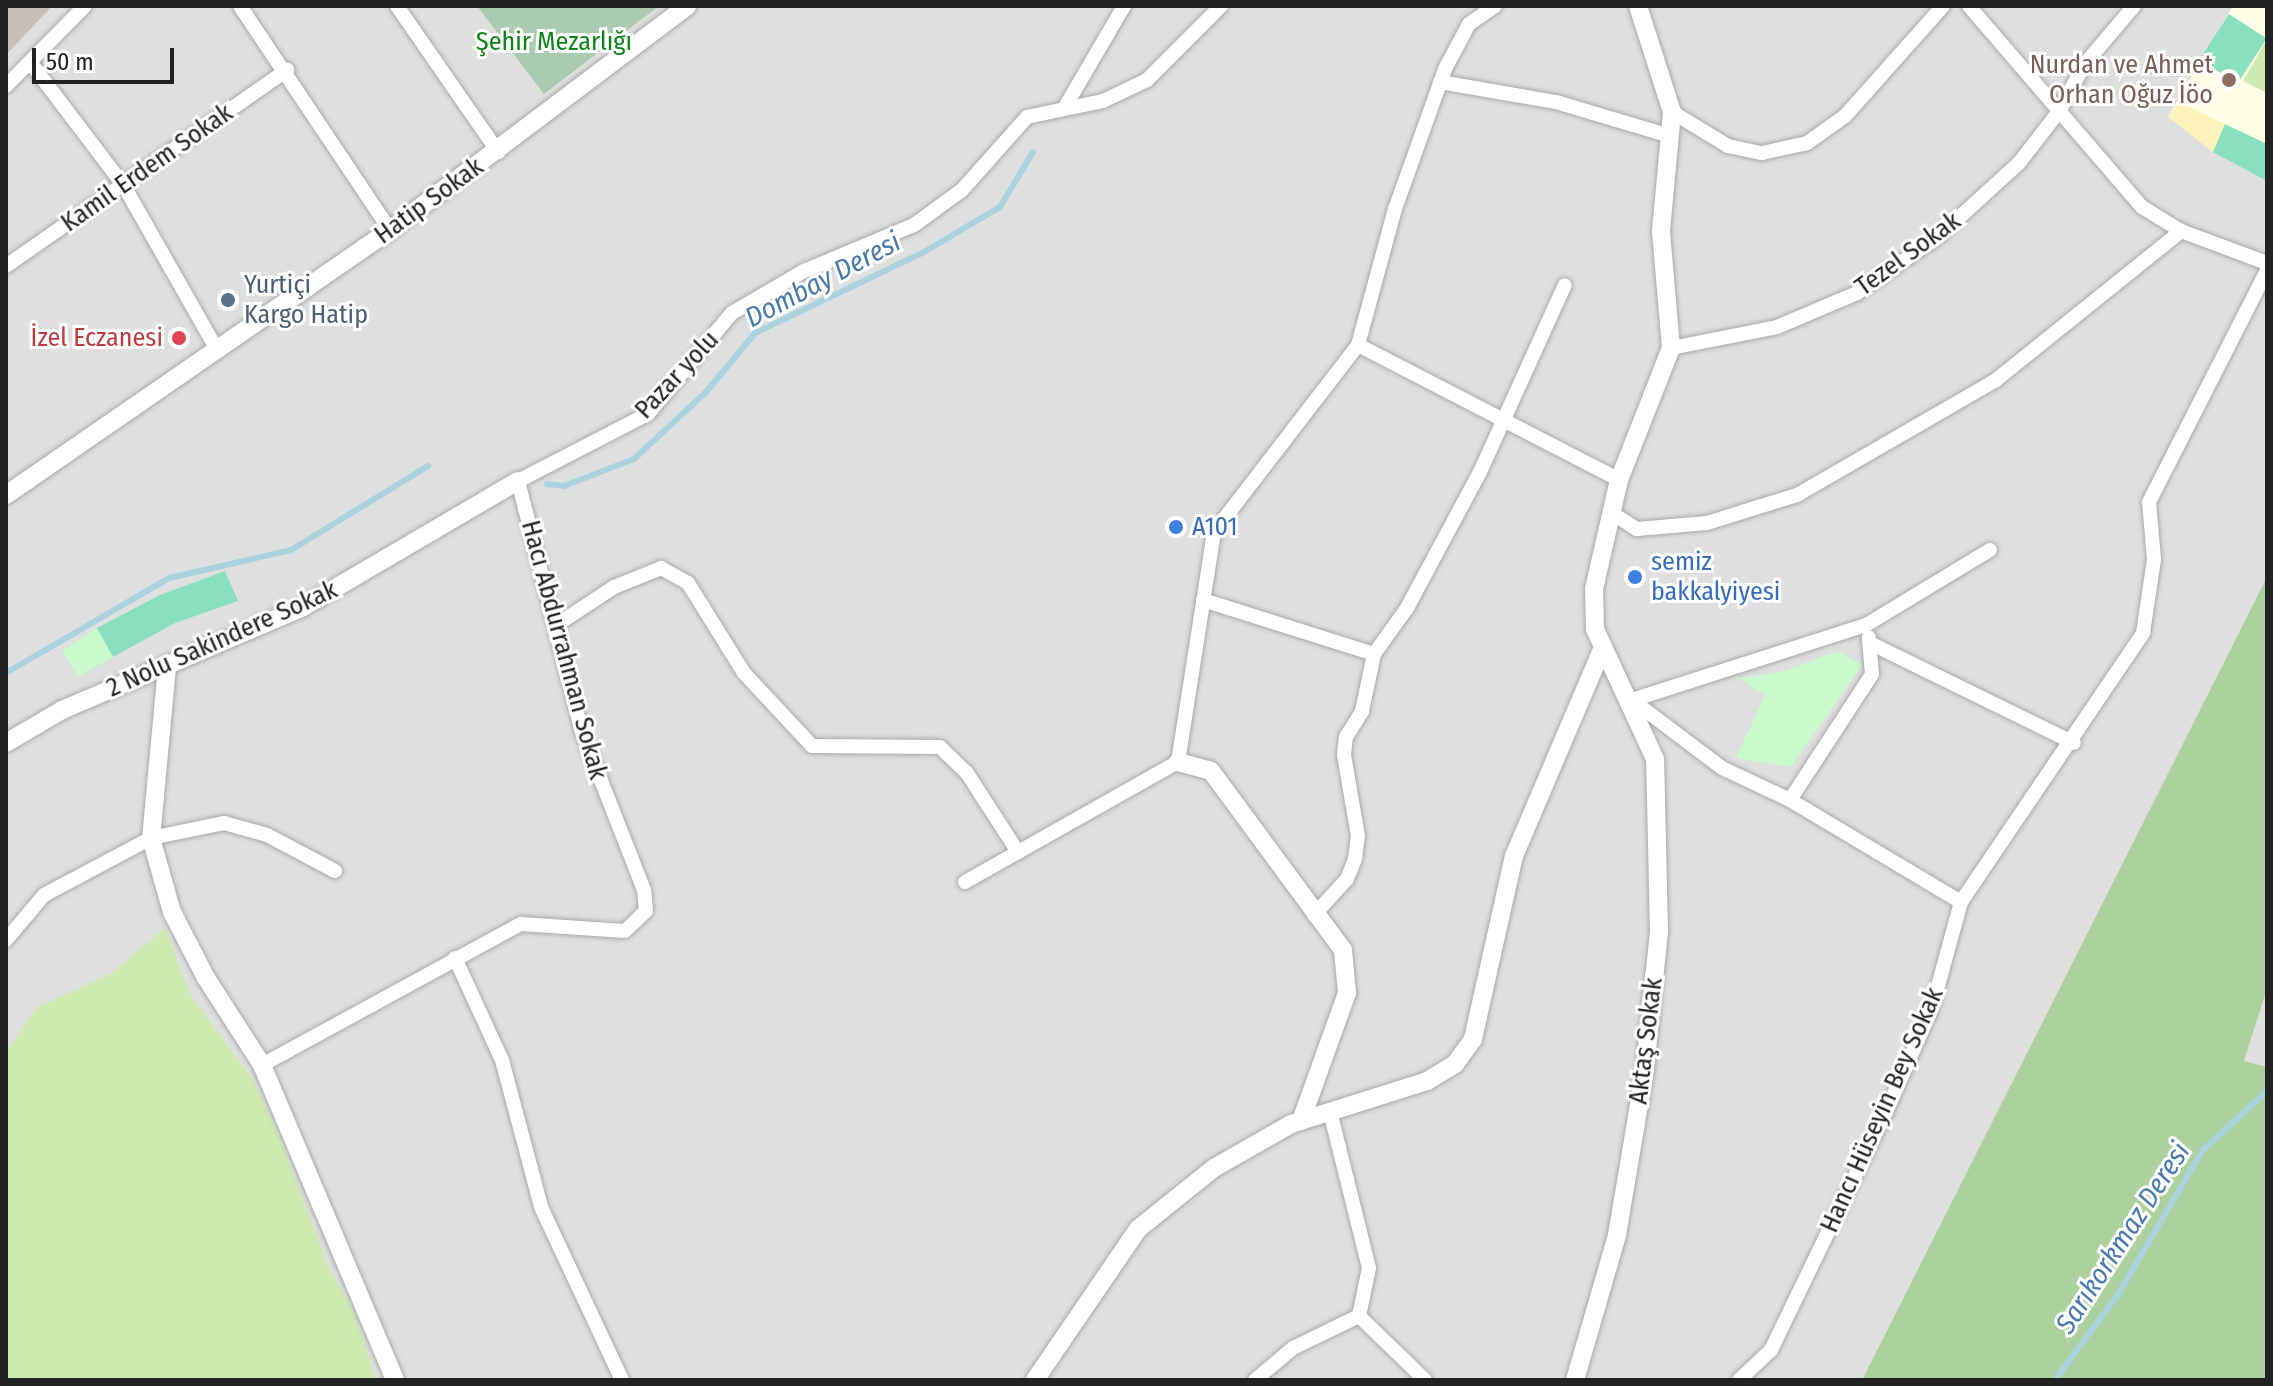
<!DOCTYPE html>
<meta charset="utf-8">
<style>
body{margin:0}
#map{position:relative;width:2273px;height:1386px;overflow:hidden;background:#f2efe9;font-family:"Fira Sans Condensed",sans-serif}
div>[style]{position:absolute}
.residential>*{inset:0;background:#e0dfdf}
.education>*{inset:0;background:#ffffe5}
.grass>*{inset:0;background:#cdebb0}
.forest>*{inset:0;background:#add19e}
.sand>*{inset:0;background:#fff1ba}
.cemetery>*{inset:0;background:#aacbaf}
.park>*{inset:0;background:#c8facc}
.pitch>*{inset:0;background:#88e0be;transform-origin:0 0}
.stream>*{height:6px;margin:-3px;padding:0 3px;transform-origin:3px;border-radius:3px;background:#aad3df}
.building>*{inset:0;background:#c7bfb8}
.roads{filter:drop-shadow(0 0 2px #a9a9a9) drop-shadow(0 0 2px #a9a9a9)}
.minor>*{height:14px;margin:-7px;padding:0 7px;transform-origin:7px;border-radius:7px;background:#fff}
.tertiary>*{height:18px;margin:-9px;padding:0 9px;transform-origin:9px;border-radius:9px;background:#fff}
.dots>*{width:22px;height:22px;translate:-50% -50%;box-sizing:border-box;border:4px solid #fff;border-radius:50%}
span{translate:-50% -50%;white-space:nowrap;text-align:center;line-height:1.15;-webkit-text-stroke:6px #fff;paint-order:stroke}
.park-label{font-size:26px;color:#0c8416}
.education-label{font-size:26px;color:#785e54}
.right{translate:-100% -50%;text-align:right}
.street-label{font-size:26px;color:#222}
.service-label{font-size:26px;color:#4e5e75}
.left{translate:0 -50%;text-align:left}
.health-label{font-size:26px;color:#be3a42}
.shop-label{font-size:26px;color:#366cbe}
.water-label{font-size:28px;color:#4a7aab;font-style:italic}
.frame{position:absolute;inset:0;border:8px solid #222;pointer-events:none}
.scale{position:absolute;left:32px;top:48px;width:142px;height:36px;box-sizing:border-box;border:4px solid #222;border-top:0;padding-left:10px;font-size:24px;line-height:28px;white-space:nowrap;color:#222;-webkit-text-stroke:6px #fff;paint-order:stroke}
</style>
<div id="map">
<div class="residential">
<div style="clip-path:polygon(6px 6px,2267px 6px,2267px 577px,1862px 1380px,6px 1380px)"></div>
<div style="clip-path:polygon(2267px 989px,2267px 1067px,2244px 1062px)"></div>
</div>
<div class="education">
<div style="clip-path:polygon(2233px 6px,2267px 6px,2267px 181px,2168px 117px)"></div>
</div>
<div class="grass">
<div style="clip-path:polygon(2267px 39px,2267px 93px,2243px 81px)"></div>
<div style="clip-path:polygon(165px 928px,191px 996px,252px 1078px,277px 1131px,329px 1268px,355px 1314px,376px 1380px,6px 1380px,6px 1052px,37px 1007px,109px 975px)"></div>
</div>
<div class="forest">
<div style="clip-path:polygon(2267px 577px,2267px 989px,2244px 1061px,2267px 1067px,2267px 1380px,1862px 1380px)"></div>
</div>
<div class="sand">
<div style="clip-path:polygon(2179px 102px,2225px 124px,2213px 152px,2168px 117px)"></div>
</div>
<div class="cemetery">
<div style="clip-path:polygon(477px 6px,659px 6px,544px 94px)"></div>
</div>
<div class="park">
<div style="clip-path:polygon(97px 628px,113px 657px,78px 676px,62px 651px)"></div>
<div style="clip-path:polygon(1837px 651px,1862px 665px,1791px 767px,1736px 758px,1765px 695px,1740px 678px,1786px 671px)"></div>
</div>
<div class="pitch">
<div style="left:2229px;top:14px;width:45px;height:54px;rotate:33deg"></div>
<div style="clip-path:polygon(2225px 124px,2267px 144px,2267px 181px,2213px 152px)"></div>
<div style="clip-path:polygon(225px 571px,238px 601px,175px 623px,113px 657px,97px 628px,160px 595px)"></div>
</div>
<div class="stream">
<div style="left:547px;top:484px;width:17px;rotate:7deg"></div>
<div style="left:564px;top:486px;width:75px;rotate:-21.1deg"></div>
<div style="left:634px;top:459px;width:98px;rotate:-42.9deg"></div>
<div style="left:706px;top:392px;width:77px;rotate:-50.3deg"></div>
<div style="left:755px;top:333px;width:187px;rotate:-25.6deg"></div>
<div style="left:924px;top:252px;width:88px;rotate:-30.6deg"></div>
<div style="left:1000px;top:207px;width:64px;rotate:-59deg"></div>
<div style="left:6px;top:673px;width:189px;rotate:-30.2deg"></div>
<div style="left:169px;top:578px;width:125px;rotate:-12.9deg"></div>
<div style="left:291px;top:550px;width:161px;rotate:-31.5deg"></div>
<div style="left:2055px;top:1380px;width:108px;rotate:-53.7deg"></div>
<div style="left:2119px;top:1293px;width:164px;rotate:-59.7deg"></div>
<div style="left:2202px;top:1151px;width:88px;rotate:-42.7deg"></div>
</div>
<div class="building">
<div style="clip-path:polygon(6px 6px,52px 6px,6px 55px)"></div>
</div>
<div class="roads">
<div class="minor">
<div style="left:240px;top:6px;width:270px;rotate:56.2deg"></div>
<div style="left:397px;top:6px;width:178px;rotate:55.3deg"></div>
<div style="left:1969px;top:6px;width:265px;rotate:49.3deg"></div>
<div style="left:2142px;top:207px;width:46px;rotate:31.6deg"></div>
<div style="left:2181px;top:231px;width:92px;rotate:20.4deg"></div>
<div style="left:33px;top:66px;width:151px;rotate:52.8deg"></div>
<div style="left:124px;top:186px;width:189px;rotate:60.4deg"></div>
<div style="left:1440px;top:82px;width:118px;rotate:9.8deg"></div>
<div style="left:1556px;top:102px;width:119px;rotate:16.6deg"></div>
<div style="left:6px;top:86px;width:112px;rotate:-45.4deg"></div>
<div style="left:1065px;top:107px;width:117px;rotate:-59.7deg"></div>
<div style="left:1672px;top:112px;width:66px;rotate:31.3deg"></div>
<div style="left:1728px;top:146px;width:35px;rotate:12deg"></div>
<div style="left:1762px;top:153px;width:46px;rotate:-12.5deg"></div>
<div style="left:1807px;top:143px;width:47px;rotate:-35.4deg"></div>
<div style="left:1845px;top:116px;width:147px;rotate:-48.3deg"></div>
<div style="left:6px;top:266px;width:343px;rotate:-34.9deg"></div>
<div style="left:1358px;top:345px;width:294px;rotate:27.3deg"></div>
<div style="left:1671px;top:348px;width:108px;rotate:-11.2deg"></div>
<div style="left:1777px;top:327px;width:87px;rotate:-23deg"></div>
<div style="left:1857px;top:293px;width:100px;rotate:-34.8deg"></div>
<div style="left:1939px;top:236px;width:108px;rotate:-42.4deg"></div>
<div style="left:2019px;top:163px;width:67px;rotate:-52.3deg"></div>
<div style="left:2060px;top:110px;width:51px;rotate:-61.9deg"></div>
<div style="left:2084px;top:65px;width:77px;rotate:-49.7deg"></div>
<div style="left:1612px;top:513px;width:30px;rotate:33deg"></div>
<div style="left:1637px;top:529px;width:70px;rotate:-4.9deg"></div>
<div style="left:1707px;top:523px;width:94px;rotate:-17.3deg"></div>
<div style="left:1797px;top:495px;width:230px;rotate:-30deg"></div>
<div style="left:1996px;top:380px;width:238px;rotate:-38.8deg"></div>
<div style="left:1203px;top:600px;width:179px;rotate:17.5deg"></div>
<div style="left:1374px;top:654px;width:57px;rotate:-54.3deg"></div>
<div style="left:1407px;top:608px;width:154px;rotate:-61.8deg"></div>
<div style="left:1480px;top:472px;width:205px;rotate:-65.6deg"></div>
<div style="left:555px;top:626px;width:71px;rotate:-33.5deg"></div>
<div style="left:614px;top:587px;width:51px;rotate:-22deg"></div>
<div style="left:661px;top:568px;width:31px;rotate:29deg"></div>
<div style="left:688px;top:583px;width:106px;rotate:58.1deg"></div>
<div style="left:744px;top:673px;width:100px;rotate:47deg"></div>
<div style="left:812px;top:746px;width:128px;rotate:0.4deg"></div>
<div style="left:940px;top:747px;width:37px;rotate:44deg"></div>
<div style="left:967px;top:773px;width:94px;rotate:57.2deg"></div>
<div style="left:1870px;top:643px;width:227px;rotate:26.1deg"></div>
<div style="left:1632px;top:700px;width:246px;rotate:-17.8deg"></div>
<div style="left:1866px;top:625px;width:145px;rotate:-31.2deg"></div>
<div style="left:1632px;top:700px;width:113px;rotate:37.1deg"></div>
<div style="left:1722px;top:768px;width:75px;rotate:25.2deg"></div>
<div style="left:1790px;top:800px;width:199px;rotate:30.8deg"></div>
<div style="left:1790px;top:800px;width:150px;rotate:-56.9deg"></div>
<div style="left:1872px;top:674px;width:37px;rotate:-95deg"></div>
<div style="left:965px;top:882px;width:244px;rotate:-29.4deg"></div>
<div style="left:1178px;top:762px;width:233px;rotate:-81.1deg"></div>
<div style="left:1214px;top:532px;width:236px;rotate:-52.4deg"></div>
<div style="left:1358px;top:345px;width:141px;rotate:-74.8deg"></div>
<div style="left:1395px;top:209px;width:149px;rotate:-70.3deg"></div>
<div style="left:1445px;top:69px;width:51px;rotate:-61.9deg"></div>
<div style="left:1469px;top:24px;width:32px;rotate:-35deg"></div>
<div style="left:1314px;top:915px;width:49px;rotate:-47.5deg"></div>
<div style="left:1347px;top:879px;width:22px;rotate:-68deg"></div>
<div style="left:1355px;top:859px;width:23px;rotate:-83deg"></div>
<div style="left:1358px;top:836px;width:82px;rotate:-99.8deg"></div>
<div style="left:1344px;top:755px;width:18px;rotate:-84deg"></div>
<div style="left:1346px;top:737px;width:31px;rotate:-58deg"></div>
<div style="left:1362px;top:711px;width:58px;rotate:-78.1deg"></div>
<div style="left:6px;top:940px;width:59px;rotate:-49.8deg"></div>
<div style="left:44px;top:895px;width:121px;rotate:-28deg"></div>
<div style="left:151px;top:838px;width:75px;rotate:-11.6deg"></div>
<div style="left:224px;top:823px;width:45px;rotate:15.6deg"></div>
<div style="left:267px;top:835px;width:77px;rotate:27.9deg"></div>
<div style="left:455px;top:958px;width:112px;rotate:65.3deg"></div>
<div style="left:502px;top:1060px;width:152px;rotate:75.1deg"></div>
<div style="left:541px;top:1207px;width:191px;rotate:64.9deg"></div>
<div style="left:262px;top:1065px;width:295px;rotate:-28.6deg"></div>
<div style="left:521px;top:924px;width:104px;rotate:3.9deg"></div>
<div style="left:625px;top:931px;width:29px;rotate:-44deg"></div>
<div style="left:646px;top:911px;width:21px;rotate:-95deg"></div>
<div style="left:644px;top:890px;width:170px;rotate:-111.4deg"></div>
<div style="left:582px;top:732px;width:259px;rotate:-104.3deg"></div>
<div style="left:518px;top:481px;width:146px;rotate:-27.3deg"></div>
<div style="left:648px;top:414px;width:131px;rotate:-50.3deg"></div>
<div style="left:732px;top:313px;width:83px;rotate:-30.3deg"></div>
<div style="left:804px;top:271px;width:119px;rotate:-22.7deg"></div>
<div style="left:914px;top:225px;width:59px;rotate:-36.1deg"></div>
<div style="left:962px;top:190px;width:98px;rotate:-48.3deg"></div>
<div style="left:1027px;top:117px;width:78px;rotate:-11.9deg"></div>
<div style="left:1103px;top:101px;width:49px;rotate:-25.5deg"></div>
<div style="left:1147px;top:80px;width:105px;rotate:-45deg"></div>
<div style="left:1359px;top:1316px;width:92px;rotate:44.1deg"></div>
<div style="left:1255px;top:1380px;width:50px;rotate:-40.1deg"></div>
<div style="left:1293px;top:1348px;width:73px;rotate:-25.9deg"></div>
<div style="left:1359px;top:1316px;width:49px;rotate:-78.2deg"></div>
<div style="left:1369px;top:1268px;width:161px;rotate:-104deg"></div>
<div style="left:1739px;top:1380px;width:44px;rotate:-43.2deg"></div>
<div style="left:1771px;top:1350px;width:264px;rotate:-64.2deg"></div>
<div style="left:1886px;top:1112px;width:114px;rotate:-66.1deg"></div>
<div style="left:1932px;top:1008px;width:110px;rotate:-74.7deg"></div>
<div style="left:1961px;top:902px;width:325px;rotate:-55.9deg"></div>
<div style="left:2143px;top:633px;width:75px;rotate:-81.5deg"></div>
<div style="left:2154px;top:559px;width:57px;rotate:-95deg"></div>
<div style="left:2149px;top:502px;width:260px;rotate:-63deg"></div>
</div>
<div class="tertiary">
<div style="left:6px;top:495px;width:467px;rotate:-34.6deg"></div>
<div style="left:390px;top:230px;width:372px;rotate:-37deg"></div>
<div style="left:167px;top:667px;width:172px;rotate:95.3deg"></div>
<div style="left:151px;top:838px;width:77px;rotate:74.2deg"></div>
<div style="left:172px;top:912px;width:74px;rotate:62.7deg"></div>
<div style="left:206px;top:978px;width:103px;rotate:57.2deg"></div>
<div style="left:262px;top:1065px;width:342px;rotate:67.1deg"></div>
<div style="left:6px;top:743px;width:65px;rotate:-30.5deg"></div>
<div style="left:62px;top:710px;width:262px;rotate:-23.1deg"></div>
<div style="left:303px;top:607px;width:249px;rotate:-30.4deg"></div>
<div style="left:1178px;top:762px;width:34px;rotate:15deg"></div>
<div style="left:1211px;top:771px;width:222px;rotate:53.6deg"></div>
<div style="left:1343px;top:950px;width:43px;rotate:84.7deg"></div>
<div style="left:1347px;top:993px;width:136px;rotate:109.8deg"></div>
<div style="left:1035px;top:1380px;width:183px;rotate:-55.7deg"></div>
<div style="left:1138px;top:1229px;width:97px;rotate:-38.8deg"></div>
<div style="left:1214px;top:1168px;width:89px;rotate:-29.7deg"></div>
<div style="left:1291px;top:1124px;width:143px;rotate:-17.5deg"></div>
<div style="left:1427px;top:1081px;width:33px;rotate:-31deg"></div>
<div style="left:1455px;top:1064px;width:31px;rotate:-54deg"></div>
<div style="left:1473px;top:1039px;width:188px;rotate:-77.4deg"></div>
<div style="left:1514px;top:856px;width:222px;rotate:-66.9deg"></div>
<div style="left:1575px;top:1380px;width:151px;rotate:-73.8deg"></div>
<div style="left:1617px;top:1235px;width:168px;rotate:-80.4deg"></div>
<div style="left:1645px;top:1069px;width:139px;rotate:-84.2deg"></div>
<div style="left:1659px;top:931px;width:172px;rotate:-91.3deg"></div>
<div style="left:1655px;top:759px;width:143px;rotate:-114.8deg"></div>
<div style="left:1595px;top:629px;width:40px;rotate:-91.4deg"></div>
<div style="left:1594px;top:589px;width:112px;rotate:-77.1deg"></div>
<div style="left:1619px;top:480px;width:142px;rotate:-68.5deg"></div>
<div style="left:1671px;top:348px;width:117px;rotate:-94.9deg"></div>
<div style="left:1661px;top:231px;width:120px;rotate:-84.7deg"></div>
<div style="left:1672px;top:112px;width:111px;rotate:-107.8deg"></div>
</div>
</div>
<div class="dots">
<div style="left:2229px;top:80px;background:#8d6e63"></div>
<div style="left:228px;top:300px;background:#5c6f8a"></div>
<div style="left:179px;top:338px;background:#e0444e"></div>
<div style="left:1176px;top:527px;background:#3f7fe0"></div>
<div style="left:1635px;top:577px;background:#3f7fe0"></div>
</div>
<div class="park-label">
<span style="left:554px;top:42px">Şehir Mezarlığı</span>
</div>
<div class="education-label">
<span class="right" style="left:2213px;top:80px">Nurdan ve Ahmet<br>Orhan Oğuz İöo</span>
</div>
<div class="street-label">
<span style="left:147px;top:168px;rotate:-35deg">Kamil Erdem Sokak</span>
<span style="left:429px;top:201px;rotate:-36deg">Hatip Sokak</span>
<span style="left:1908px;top:254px;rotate:-36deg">Tezel Sokak</span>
<span style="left:677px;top:375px;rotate:-47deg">Pazar yolu</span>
<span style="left:222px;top:639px;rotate:-24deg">2 Nolu Sakindere Sokak</span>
<span style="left:564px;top:650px;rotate:75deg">Hacı Abdurrahman Sokak</span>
<span style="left:1646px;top:1041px;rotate:-83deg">Aktaş Sokak</span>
<span style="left:1882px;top:1110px;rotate:-66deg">Hancı Hüseyin Bey Sokak</span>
</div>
<div class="service-label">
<span class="left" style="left:244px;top:300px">Yurtiçi<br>Kargo Hatip</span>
</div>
<div class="health-label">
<span class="right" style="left:163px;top:338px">İzel Eczanesi</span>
</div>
<div class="shop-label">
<span class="left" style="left:1192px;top:527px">A101</span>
<span class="left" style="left:1651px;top:577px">semiz<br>bakkalyiyesi</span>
</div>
<div class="water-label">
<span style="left:823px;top:280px;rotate:-28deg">Dombay Deresi</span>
<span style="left:2123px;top:1238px;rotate:-57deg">Sarıkorkmaz Deresi</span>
</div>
<div class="frame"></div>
<div class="scale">50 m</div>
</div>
